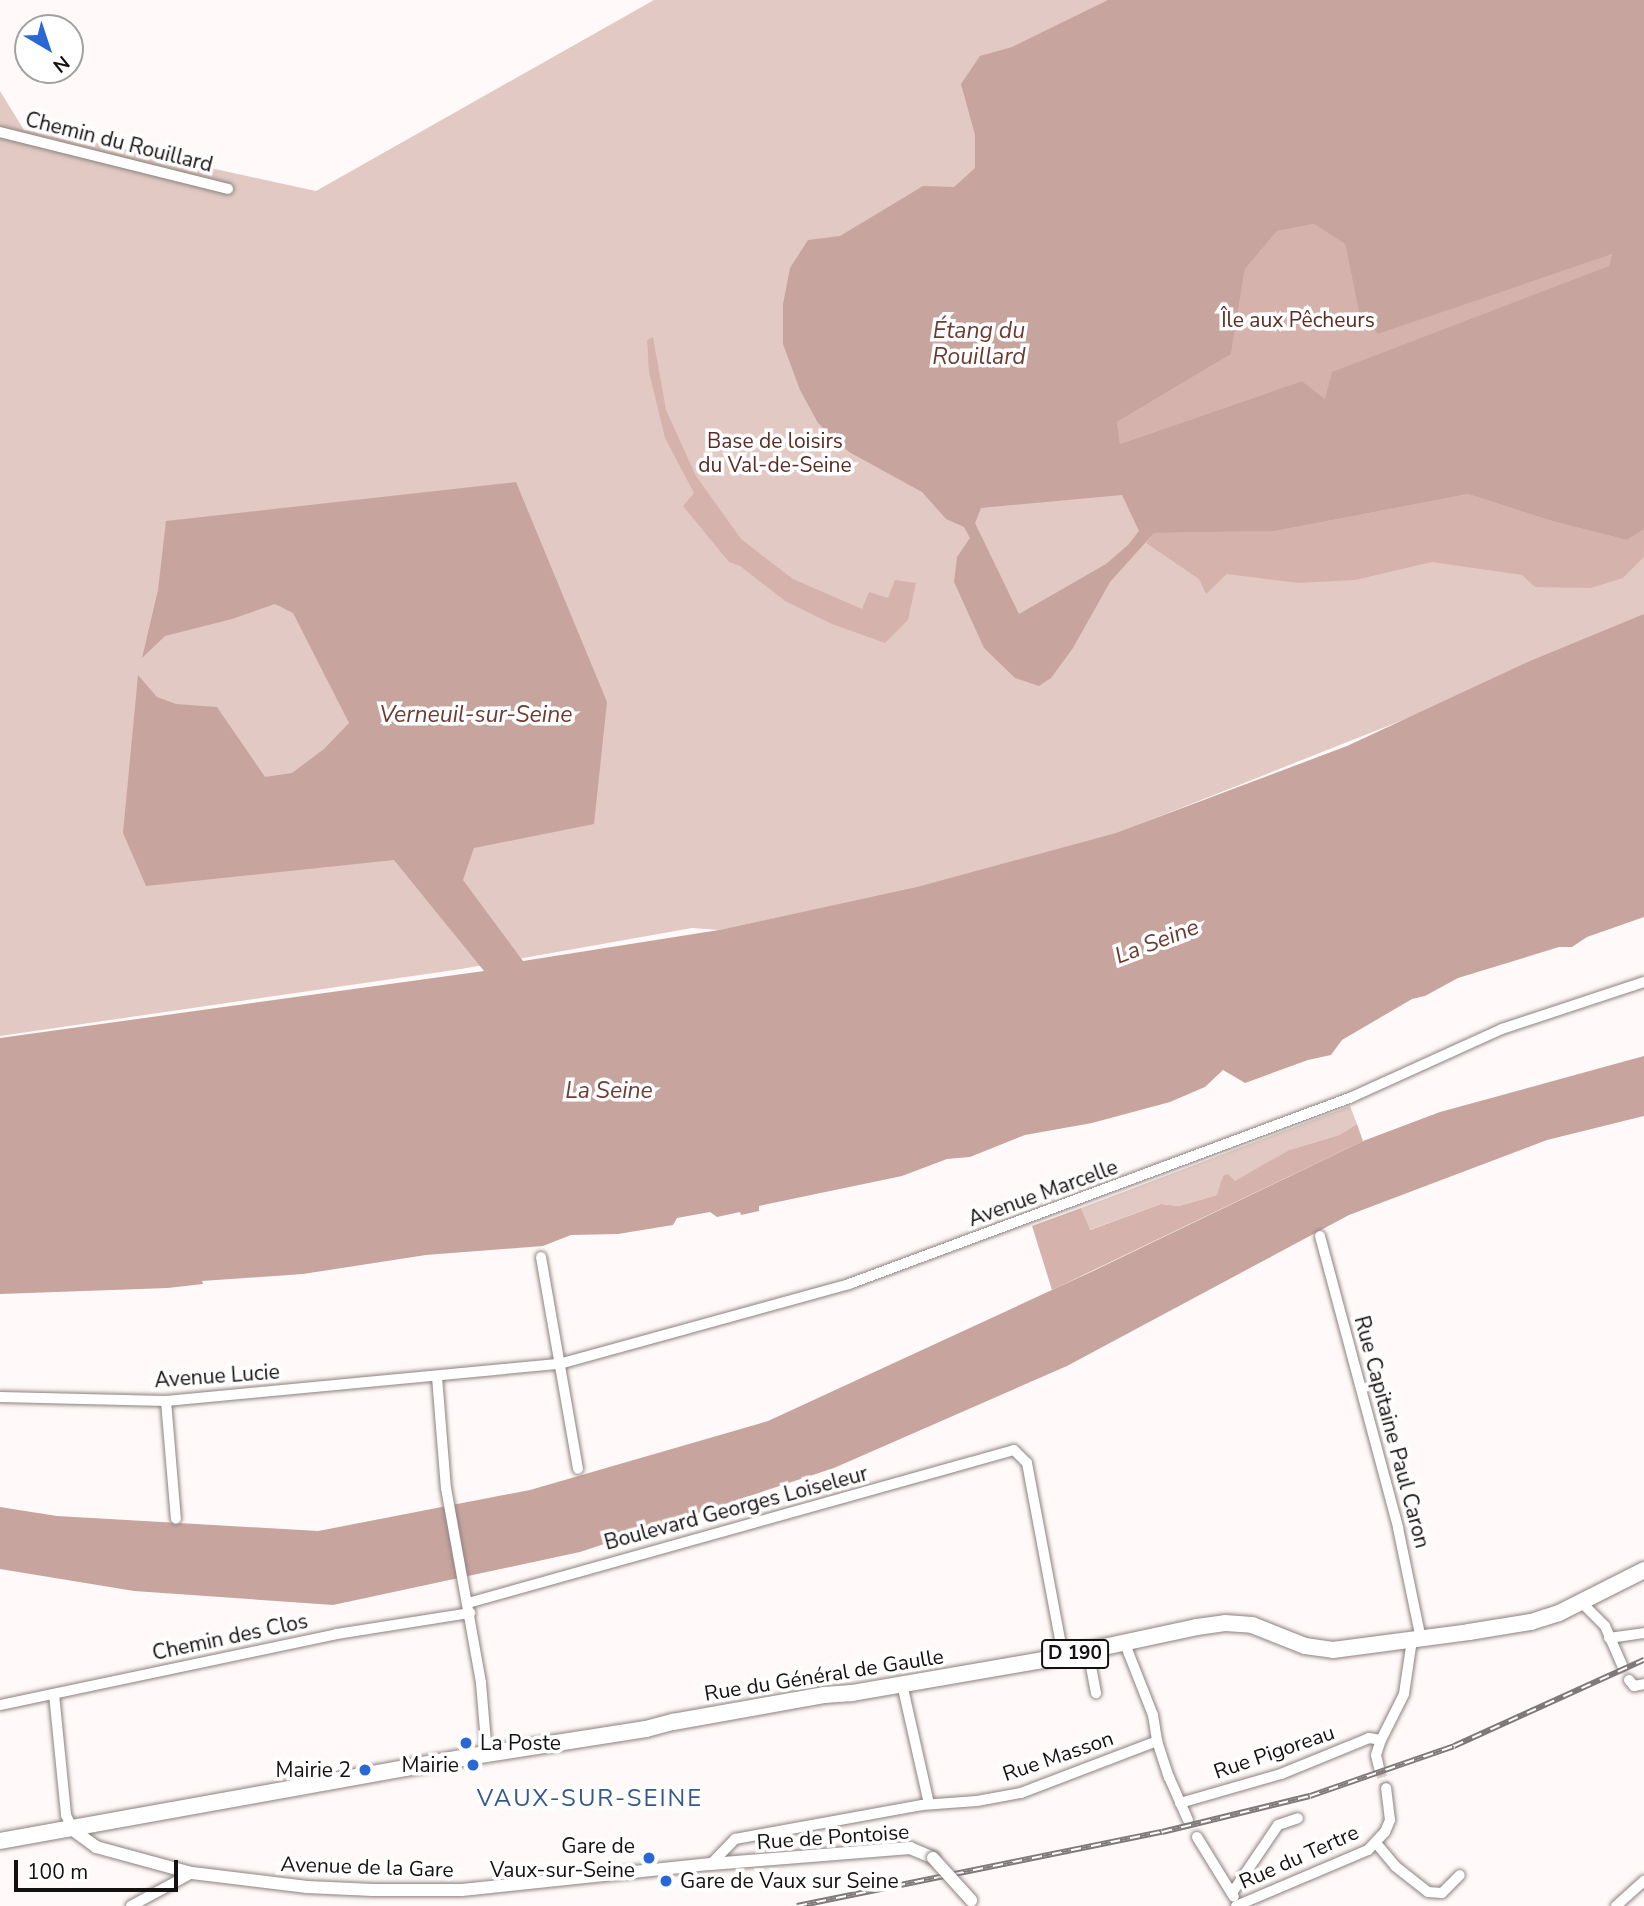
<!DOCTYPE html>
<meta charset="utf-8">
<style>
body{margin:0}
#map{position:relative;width:1644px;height:1906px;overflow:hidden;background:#fffaf9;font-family:"Nunito Sans",sans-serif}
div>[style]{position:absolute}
.green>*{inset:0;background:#e2c9c4}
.forest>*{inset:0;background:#d5b3ac}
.water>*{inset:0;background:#c7a59e}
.minor-tunnel>*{height:10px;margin-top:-5px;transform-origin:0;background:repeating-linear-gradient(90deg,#dcd7d6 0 10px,transparent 0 15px)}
.roads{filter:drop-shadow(0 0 2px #8c817f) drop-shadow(0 0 2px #8c817f)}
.minor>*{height:10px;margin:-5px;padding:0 5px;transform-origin:5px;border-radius:5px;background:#fff}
.tertiary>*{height:12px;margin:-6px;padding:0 6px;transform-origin:6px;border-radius:6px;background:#fff}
.primary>*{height:16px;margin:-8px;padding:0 8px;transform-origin:8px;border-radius:8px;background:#fff}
.rail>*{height:6px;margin-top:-3px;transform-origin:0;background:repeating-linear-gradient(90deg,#fff 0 10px,#7f7a79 0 20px);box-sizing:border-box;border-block:2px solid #7f7a79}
.bridges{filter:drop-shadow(0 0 2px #8c817f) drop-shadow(0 0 2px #8c817f)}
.tertiary-bridge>*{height:12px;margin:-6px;padding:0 6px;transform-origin:6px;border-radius:6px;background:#fff}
.dots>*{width:19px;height:19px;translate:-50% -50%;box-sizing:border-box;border:4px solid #fff;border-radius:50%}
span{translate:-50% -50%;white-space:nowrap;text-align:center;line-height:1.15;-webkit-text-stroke:7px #fff;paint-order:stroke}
.shield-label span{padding:2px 5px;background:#fff;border:2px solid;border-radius:5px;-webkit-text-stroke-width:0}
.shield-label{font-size:19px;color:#161111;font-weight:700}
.street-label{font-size:21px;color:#161111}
.park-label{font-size:21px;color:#5b2b24}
.poi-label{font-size:21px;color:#161111}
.left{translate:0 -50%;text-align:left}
.right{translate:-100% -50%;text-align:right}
.water-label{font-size:23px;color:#6d3b33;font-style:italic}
.quarter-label{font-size:24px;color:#36578f;letter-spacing:2px}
.north{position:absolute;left:14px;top:14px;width:70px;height:70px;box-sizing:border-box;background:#fff;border:2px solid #a2a0a0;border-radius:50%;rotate:141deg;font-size:19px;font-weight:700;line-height:28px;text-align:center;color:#161111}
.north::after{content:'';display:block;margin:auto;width:24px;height:32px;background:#2867d4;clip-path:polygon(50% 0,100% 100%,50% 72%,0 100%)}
.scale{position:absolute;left:14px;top:1860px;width:164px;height:32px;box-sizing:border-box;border:4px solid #161111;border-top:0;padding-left:9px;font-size:21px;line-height:24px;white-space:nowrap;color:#161111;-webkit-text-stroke:5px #fff;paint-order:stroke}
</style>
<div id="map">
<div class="green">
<div style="clip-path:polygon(654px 0,1644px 0,1644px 619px,1557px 659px,1047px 861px,719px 930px,692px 928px,461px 969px,0 1036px,0 91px,24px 130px,60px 135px,316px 191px)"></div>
<div style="clip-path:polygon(1350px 1106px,1357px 1124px,1339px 1135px,1289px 1150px,1217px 1195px,1179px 1206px,1161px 1204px,1089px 1230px,1081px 1208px)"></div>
</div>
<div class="forest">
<div style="clip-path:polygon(1314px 224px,1345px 244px,1359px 312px,1378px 334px,1612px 253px,1609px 266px,1325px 399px,1302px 381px,1120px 444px,1117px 422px,1231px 354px,1245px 269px,1277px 231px)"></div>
<div style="clip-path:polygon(653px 337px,666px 410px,696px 476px,741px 539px,793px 579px,862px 609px,869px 592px,888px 598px,895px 580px,916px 583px,908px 620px,885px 643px,832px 624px,785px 601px,740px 566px,729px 562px,683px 506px,694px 493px,665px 438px,649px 372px,647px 340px)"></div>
<div style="clip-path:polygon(1468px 494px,1552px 521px,1627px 540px,1644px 529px,1644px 557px,1623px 578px,1591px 588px,1535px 587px,1522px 575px,1432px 562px,1355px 580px,1299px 583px,1227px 574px,1206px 594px,1199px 579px,1146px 543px,1154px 533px,1275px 531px)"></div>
<div style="clip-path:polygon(1357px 1124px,1363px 1141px,1052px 1290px,1032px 1226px,1081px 1208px,1090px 1230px,1161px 1204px,1179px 1206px,1217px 1195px,1223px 1176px,1228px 1174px,1235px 1181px,1289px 1150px,1339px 1135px)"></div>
</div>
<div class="water">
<div style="clip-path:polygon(evenodd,1108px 0,1644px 0,1644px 529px,1627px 540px,1552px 521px,1468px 494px,1275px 531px,1154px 533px,1110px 582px,1073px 648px,1051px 678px,1039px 686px,1015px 678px,984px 648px,954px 582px,957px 557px,970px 538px,964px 527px,946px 519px,922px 492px,849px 452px,818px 423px,800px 390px,783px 344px,783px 304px,790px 268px,808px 240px,840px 236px,923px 186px,954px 187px,975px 168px,975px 135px,961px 84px,980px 56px,1012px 47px,1108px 0,1314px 224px,1345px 244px,1359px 312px,1378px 334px,1612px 254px,1609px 266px,1332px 372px,1325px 399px,1302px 381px,1120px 444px,1117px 422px,1231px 354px,1245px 269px,1277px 231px,1314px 224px,1108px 0,1122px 495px,1139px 531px,1128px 545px,1106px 564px,1019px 614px,975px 523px,981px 508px,1122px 495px)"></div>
<div style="clip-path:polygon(516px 482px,607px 702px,594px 824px,474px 848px,463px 880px,523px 961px,719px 930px,917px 887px,1116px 833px,1347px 746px,1530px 661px,1644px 614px,1644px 917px,1587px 937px,1572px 947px,1559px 947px,1458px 978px,1425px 996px,1412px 999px,1342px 1040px,1331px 1055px,1308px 1060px,1245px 1083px,1223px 1070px,1205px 1087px,1170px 1102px,1092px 1123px,1025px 1135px,970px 1157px,947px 1159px,902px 1176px,759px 1206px,759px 1211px,741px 1215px,740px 1212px,717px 1217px,710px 1212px,677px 1218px,673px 1225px,618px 1234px,571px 1235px,543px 1246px,426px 1255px,303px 1274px,202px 1281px,203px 1284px,168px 1288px,0 1294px,0 1038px,484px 971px,394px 860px,146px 886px,123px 833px,138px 675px,157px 697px,176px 704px,217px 707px,265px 777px,292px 773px,324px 749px,349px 723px,293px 613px,275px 604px,232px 619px,165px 636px,142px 658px,158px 590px,166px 521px)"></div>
<div style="clip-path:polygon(1644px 1056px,1644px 1116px,1547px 1140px,1349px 1215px,1067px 1366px,834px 1468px,580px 1552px,333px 1605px,134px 1591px,0 1569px,0 1507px,57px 1516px,318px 1531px,530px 1490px,768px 1421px,1091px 1272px,1363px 1141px,1440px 1112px)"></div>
</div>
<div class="minor-tunnel">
<div style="left:1379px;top:1768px;width:21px;rotate:71deg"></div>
</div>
<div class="roads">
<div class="minor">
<div style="left:0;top:132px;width:235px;rotate:14deg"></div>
<div style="left:1320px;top:1236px;width:302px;rotate:75deg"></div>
<div style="left:1398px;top:1528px;width:113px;rotate:78.3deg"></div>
<div style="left:541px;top:1257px;width:215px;rotate:80.1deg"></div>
<div style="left:437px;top:1377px;width:111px;rotate:85.4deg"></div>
<div style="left:446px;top:1488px;width:198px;rotate:79.8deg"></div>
<div style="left:481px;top:1683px;width:71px;rotate:85.2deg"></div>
<div style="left:0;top:1397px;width:166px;rotate:1.4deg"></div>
<div style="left:166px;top:1401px;width:395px;rotate:-5.4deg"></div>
<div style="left:559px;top:1364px;width:301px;rotate:-15.4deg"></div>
<div style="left:849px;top:1284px;width:537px;rotate:-20.39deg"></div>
<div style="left:1352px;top:1097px;width:165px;rotate:-24.4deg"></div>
<div style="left:1502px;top:1029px;width:150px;rotate:-18.3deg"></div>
<div style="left:166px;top:1401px;width:118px;rotate:85.2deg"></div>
<div style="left:1581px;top:1602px;width:34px;rotate:45deg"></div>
<div style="left:1605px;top:1626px;width:43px;rotate:66.4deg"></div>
<div style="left:468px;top:1603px;width:567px;rotate:-15.65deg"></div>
<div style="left:1014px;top:1450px;width:18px;rotate:45deg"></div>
<div style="left:1027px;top:1463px;width:196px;rotate:79.4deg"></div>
<div style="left:1609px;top:1638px;width:35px;rotate:-8deg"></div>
<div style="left:1125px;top:1644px;width:76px;rotate:68.5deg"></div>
<div style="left:1153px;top:1715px;width:26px;rotate:81deg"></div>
<div style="left:1157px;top:1741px;width:38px;rotate:72deg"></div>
<div style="left:1169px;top:1777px;width:47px;rotate:66.2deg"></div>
<div style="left:1088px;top:1651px;width:43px;rotate:79.2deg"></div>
<div style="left:1629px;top:1680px;width:8px;rotate:50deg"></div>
<div style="left:1634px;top:1686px;width:10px;rotate:-11deg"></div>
<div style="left:902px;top:1684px;width:123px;rotate:77.3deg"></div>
<div style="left:54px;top:1694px;width:122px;rotate:84.3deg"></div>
<div style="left:66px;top:1815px;width:17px;rotate:65deg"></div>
<div style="left:0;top:1705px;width:344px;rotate:-11.9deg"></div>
<div style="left:337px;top:1634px;width:135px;rotate:-9deg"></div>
<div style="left:1379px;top:1768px;width:13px;rotate:-103deg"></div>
<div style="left:1376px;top:1755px;width:16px;rotate:-72deg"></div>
<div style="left:1381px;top:1740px;width:51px;rotate:-63.4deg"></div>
<div style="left:1404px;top:1694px;width:55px;rotate:-81.6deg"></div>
<div style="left:1180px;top:1803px;width:105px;rotate:-16deg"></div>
<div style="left:1281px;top:1774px;width:95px;rotate:-22.2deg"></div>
<div style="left:1369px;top:1738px;width:12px;rotate:9deg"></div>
<div style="left:1197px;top:1837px;width:70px;rotate:58.3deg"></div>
<div style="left:1376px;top:1843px;width:30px;rotate:50deg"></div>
<div style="left:1395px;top:1866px;width:42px;rotate:38.2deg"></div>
<div style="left:1428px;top:1892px;width:14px;rotate:4deg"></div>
<div style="left:1442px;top:1893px;width:25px;rotate:-45deg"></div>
<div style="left:711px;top:1864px;width:35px;rotate:-46deg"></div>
<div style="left:735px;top:1839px;width:190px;rotate:-10.3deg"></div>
<div style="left:922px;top:1805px;width:55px;rotate:-4.2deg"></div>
<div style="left:977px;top:1801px;width:45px;rotate:-10.3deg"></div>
<div style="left:1021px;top:1793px;width:146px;rotate:-20.9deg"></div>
<div style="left:1232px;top:1893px;width:82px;rotate:-55.9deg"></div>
<div style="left:1278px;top:1825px;width:21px;rotate:-19deg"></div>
<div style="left:131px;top:1906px;width:69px;rotate:-28.4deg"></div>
<div style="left:1236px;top:1906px;width:143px;rotate:-23deg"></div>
<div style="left:1368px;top:1850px;width:25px;rotate:-47deg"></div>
<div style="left:1385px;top:1832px;width:13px;rotate:-67deg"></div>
<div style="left:1390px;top:1820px;width:32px;rotate:-97deg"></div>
<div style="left:1616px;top:1906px;width:38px;rotate:-42deg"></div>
</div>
<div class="tertiary">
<div style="left:73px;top:1830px;width:29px;rotate:36deg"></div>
<div style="left:96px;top:1847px;width:99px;rotate:15.2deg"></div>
<div style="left:192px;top:1873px;width:116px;rotate:6.9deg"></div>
<div style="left:307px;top:1887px;width:66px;rotate:2.6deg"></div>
<div style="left:373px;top:1890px;width:89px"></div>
<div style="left:462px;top:1890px;width:250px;rotate:-6deg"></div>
<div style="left:711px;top:1864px;width:200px;rotate:-4.6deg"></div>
<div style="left:910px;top:1848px;width:25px;rotate:23deg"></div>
</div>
<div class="primary">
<div style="left:0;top:1841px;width:474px;rotate:-10.2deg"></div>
<div style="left:467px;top:1757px;width:181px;rotate:-8.9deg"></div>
<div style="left:646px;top:1729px;width:28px;rotate:-15deg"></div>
<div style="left:673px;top:1722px;width:153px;rotate:-10.1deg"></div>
<div style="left:824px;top:1695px;width:28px;rotate:-4deg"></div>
<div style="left:852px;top:1693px;width:194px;rotate:-9.8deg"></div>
<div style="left:1043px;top:1660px;width:157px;rotate:-12.1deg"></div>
<div style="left:1197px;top:1627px;width:28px;rotate:-8deg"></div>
<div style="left:1225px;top:1623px;width:27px;rotate:4deg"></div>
<div style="left:1252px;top:1625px;width:57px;rotate:21.6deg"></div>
<div style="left:1305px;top:1646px;width:28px;rotate:8deg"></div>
<div style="left:1333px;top:1650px;width:137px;rotate:-7.5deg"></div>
<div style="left:1469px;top:1632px;width:63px;rotate:-9.2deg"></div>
<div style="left:1531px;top:1622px;width:29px;rotate:-18deg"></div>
<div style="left:1559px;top:1613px;width:95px;rotate:-26.8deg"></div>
</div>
</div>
<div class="rail">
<div style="left:797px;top:1906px;width:372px;rotate:-11.5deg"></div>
<div style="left:1162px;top:1832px;width:152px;rotate:-13.7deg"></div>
<div style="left:1310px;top:1796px;width:152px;rotate:-19.1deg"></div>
<div style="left:1454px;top:1746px;width:209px;rotate:-24.4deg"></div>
</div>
<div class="bridges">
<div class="tertiary-bridge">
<div style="left:933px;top:1858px;width:57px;rotate:47.9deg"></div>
</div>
</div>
<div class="dots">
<div style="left:466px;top:1743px;background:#2867d4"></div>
<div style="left:473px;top:1765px;background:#2867d4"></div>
<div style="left:365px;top:1770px;background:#2867d4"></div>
<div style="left:649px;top:1858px;background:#2867d4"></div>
<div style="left:666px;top:1881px;background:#2867d4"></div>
</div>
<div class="shield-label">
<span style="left:1075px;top:1654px">D 190</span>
</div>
<div class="street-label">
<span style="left:119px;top:142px;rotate:14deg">Chemin du Rouillard</span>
<span style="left:1043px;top:1193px;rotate:-20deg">Avenue Marcelle</span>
<span style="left:217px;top:1376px;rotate:-4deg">Avenue Lucie</span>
<span style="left:1392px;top:1432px;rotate:75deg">Rue Capitaine Paul Caron</span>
<span style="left:736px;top:1508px;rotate:-15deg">Boulevard Georges Loiseleur</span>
<span style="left:230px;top:1637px;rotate:-12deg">Chemin des Clos</span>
<span style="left:824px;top:1675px;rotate:-9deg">Rue du Général de Gaulle</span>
<span style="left:1274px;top:1752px;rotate:-19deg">Rue Pigoreau</span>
<span style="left:1058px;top:1756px;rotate:-19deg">Rue Masson</span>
<span style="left:833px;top:1837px;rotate:-4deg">Rue de Pontoise</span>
<span style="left:1299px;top:1857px;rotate:-24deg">Rue du Tertre</span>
<span style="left:367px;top:1867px;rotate:2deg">Avenue de la Gare</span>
</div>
<div class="park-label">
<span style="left:1298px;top:320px">Île aux Pêcheurs</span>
<span style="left:775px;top:453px">Base de loisirs<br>du Val-de-Seine</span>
</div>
<div class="poi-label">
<span class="left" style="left:480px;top:1743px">La Poste</span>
<span class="right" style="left:459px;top:1765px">Mairie</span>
<span class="right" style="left:351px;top:1770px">Mairie 2</span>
<span class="right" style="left:635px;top:1858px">Gare de<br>Vaux-sur-Seine</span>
<span class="left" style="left:680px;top:1881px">Gare de Vaux sur Seine</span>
</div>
<div class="water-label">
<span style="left:979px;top:344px">Étang du<br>Rouillard</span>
<span style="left:476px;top:715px">Verneuil-sur-Seine</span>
<span style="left:1157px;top:942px;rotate:-21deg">La Seine</span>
<span style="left:609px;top:1091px">La Seine</span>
</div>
<div class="quarter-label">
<span style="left:590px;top:1799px">VAUX-SUR-SEINE</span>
</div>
<div class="north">N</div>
<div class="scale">100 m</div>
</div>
